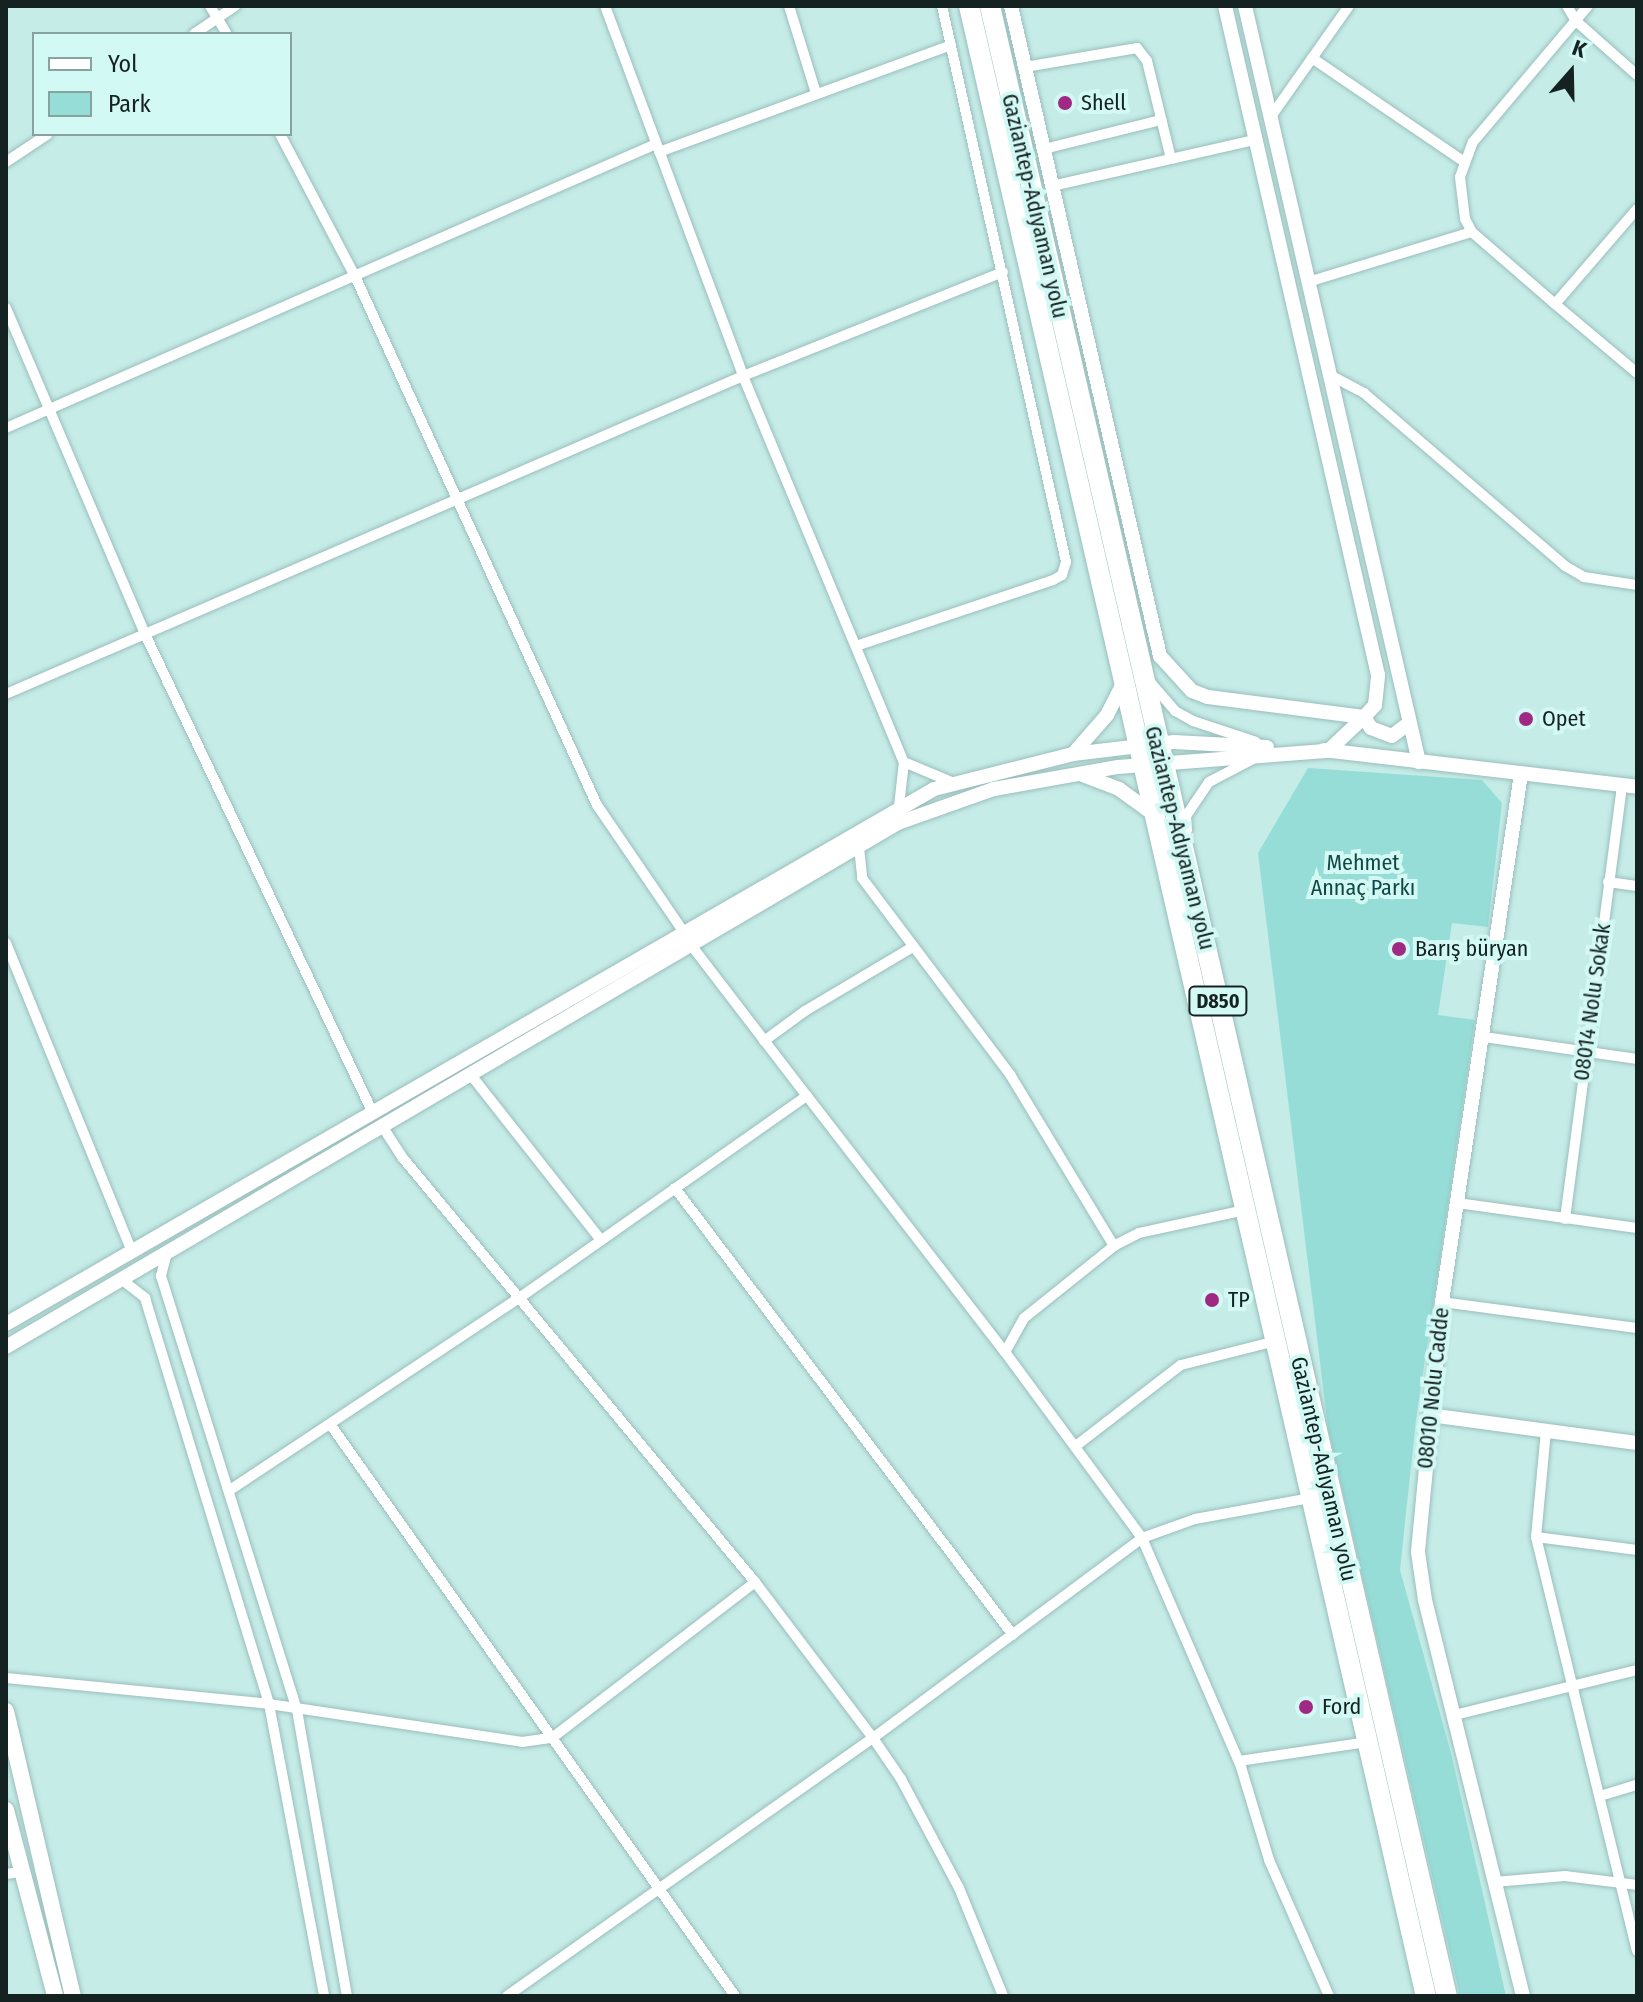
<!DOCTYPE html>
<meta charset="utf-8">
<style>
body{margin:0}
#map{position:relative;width:1643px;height:2002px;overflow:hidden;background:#c6ece8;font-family:"Fira Sans Condensed",sans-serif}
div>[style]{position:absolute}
.green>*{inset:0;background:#96ddd8}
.roads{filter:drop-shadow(0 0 2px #99bebb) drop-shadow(0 0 2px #99bebb)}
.street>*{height:10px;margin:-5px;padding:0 5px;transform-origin:5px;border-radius:5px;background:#fff}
.secondary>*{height:14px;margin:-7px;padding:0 7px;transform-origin:7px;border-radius:7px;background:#fff}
.primary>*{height:16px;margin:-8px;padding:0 8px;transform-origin:8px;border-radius:8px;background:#fff}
.highway>*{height:20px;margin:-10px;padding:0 10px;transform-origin:10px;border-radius:10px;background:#fff}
.dots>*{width:22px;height:22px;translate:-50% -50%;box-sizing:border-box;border:4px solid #d3f9f5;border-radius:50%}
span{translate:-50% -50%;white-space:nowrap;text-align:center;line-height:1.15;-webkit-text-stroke:8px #d3f9f5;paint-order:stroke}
.shield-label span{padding:2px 6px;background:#d3f9f5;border:2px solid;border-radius:6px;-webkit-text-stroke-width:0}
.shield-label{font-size:20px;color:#142221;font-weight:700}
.poi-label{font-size:22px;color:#142221}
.left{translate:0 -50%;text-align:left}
.street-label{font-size:22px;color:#142221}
.park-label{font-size:22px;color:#104845}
.frame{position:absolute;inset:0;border:8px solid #142221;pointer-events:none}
.legend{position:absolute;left:32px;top:32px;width:260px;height:104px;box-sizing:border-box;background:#d3f9f5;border:2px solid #87a3a0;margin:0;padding:10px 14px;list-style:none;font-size:24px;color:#142221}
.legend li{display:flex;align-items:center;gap:16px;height:40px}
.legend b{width:40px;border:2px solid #87a3a0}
.north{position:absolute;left:1531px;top:32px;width:80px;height:80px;-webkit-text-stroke:6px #d3f9f5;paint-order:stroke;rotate:20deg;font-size:22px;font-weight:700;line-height:32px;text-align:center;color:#142221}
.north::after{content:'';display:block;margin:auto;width:28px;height:36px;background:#142221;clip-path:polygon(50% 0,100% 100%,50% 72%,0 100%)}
</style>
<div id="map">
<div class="green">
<div style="clip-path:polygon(1308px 768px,1482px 780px,1502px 803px,1488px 927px,1452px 923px,1438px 1015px,1475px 1020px,1416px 1420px,1400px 1570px,1451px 1753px,1506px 1996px,1460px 1996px,1328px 1428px,1258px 853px)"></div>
</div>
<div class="roads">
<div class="street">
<div style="left:210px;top:6px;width:33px;rotate:59deg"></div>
<div style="left:605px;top:6px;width:395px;rotate:69.5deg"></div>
<div style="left:743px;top:376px;width:418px;rotate:67.4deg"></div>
<div style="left:904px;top:762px;width:44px;rotate:96.5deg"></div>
<div style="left:789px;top:6px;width:91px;rotate:72.8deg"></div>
<div style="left:1567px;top:6px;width:17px;rotate:59deg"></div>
<div style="left:1576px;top:21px;width:81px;rotate:41.5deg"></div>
<div style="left:194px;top:34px;width:50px;rotate:-34.3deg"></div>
<div style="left:1312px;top:58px;width:183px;rotate:34.3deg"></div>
<div style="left:1025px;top:67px;width:114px;rotate:-9.6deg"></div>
<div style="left:1137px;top:48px;width:16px;rotate:52deg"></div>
<div style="left:1147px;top:61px;width:101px;rotate:76.2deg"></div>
<div style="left:1272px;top:115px;width:133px;rotate:-54.8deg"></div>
<div style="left:280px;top:134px;width:161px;rotate:62.2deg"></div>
<div style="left:355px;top:276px;width:582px;rotate:65.42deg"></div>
<div style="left:597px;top:805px;width:153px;rotate:55.7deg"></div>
<div style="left:1044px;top:149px;width:121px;rotate:-13.9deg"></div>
<div style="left:659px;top:152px;width:311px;rotate:-20.1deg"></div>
<div style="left:6px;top:162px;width:50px;rotate:-33.7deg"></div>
<div style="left:1052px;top:186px;width:208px;rotate:-12.8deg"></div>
<div style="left:1637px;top:209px;width:125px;rotate:130.8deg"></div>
<div style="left:1555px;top:304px;width:107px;rotate:40.1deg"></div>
<div style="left:1308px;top:282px;width:171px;rotate:-17deg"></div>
<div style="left:1555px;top:304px;width:110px;rotate:-139.1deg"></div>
<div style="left:1472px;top:232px;width:15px;rotate:-118deg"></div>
<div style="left:1465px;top:219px;width:42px;rotate:-96.8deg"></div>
<div style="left:1460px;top:177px;width:37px;rotate:-70deg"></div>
<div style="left:1473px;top:142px;width:178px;rotate:-49.8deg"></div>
<div style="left:6px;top:308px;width:352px;rotate:66.9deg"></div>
<div style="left:144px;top:632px;width:530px;rotate:64.55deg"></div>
<div style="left:1328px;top:374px;width:41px;rotate:27.8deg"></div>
<div style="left:1364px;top:393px;width:265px;rotate:40.7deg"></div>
<div style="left:1565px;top:566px;width:22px;rotate:30deg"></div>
<div style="left:1584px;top:577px;width:54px;rotate:8.6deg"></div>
<div style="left:6px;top:428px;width:709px;rotate:-23.6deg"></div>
<div style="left:856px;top:646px;width:208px;rotate:-18.5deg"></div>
<div style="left:1053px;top:580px;width:10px;rotate:-29deg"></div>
<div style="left:1062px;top:575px;width:14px;rotate:-73deg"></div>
<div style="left:1066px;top:562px;width:570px;rotate:-102.57deg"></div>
<div style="left:1151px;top:683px;width:37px;rotate:49deg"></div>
<div style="left:1175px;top:711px;width:21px;rotate:29deg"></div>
<div style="left:1193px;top:721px;width:66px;rotate:18.4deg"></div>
<div style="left:6px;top:694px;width:803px;rotate:-23.34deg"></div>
<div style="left:743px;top:376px;width:280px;rotate:-21.8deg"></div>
<div style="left:904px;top:762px;width:54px;rotate:22.8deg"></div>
<div style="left:1187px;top:830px;width:14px;rotate:-94deg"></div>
<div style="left:1186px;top:816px;width:41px;rotate:-55.9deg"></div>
<div style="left:1209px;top:782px;width:50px;rotate:-27.6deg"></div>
<div style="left:859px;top:847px;width:31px;rotate:84deg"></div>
<div style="left:862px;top:878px;width:248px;rotate:53deg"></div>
<div style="left:1011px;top:1076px;width:199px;rotate:58.8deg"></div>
<div style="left:1608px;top:882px;width:29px;rotate:8deg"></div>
<div style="left:6px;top:943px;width:334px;rotate:67.8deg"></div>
<div style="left:691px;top:945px;width:190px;rotate:52.5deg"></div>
<div style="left:1484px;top:1037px;width:155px;rotate:8.2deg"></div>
<div style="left:764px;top:1041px;width:51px;rotate:-36.2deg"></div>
<div style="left:805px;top:1011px;width:126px;rotate:-30.7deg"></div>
<div style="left:471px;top:1075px;width:210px;rotate:51.8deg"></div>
<div style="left:382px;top:1126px;width:37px;rotate:57deg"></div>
<div style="left:402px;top:1157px;width:552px;rotate:50.29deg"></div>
<div style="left:755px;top:1582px;width:196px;rotate:52.9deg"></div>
<div style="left:873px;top:1738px;width:50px;rotate:55.7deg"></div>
<div style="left:901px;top:1779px;width:123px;rotate:62deg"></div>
<div style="left:959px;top:1888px;width:117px;rotate:67.8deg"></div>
<div style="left:675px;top:1188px;width:560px;rotate:52.91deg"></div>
<div style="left:1457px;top:1203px;width:182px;rotate:7.9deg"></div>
<div style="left:1245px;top:1210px;width:108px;rotate:167.8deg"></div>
<div style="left:1139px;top:1233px;width:28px;rotate:153deg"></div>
<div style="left:1114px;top:1246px;width:115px;rotate:141.3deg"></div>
<div style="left:1024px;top:1318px;width:39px;rotate:119deg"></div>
<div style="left:1005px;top:1352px;width:231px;rotate:53.6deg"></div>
<div style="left:1142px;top:1538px;width:249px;rotate:66.6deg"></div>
<div style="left:1241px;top:1767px;width:97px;rotate:73.2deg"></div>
<div style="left:1269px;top:1860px;width:149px;rotate:66.2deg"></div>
<div style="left:1565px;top:1219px;width:438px;rotate:-82.5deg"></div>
<div style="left:167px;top:1253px;width:24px;rotate:105deg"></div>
<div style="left:161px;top:1276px;width:455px;rotate:72.6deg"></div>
<div style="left:297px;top:1710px;width:290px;rotate:80.1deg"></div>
<div style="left:121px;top:1279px;width:31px;rotate:38deg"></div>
<div style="left:145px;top:1298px;width:425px;rotate:73deg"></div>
<div style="left:269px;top:1704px;width:297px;rotate:79.3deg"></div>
<div style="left:1442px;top:1302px;width:197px;rotate:7.6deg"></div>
<div style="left:330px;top:1424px;width:701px;rotate:54.7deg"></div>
<div style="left:1546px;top:1431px;width:106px;rotate:95.4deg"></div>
<div style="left:1536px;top:1537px;width:426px;rotate:76.3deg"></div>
<div style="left:1077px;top:1445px;width:131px;rotate:-37.6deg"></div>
<div style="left:1181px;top:1365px;width:98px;rotate:-14.2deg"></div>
<div style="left:230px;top:1490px;width:351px;rotate:-33.6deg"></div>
<div style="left:522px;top:1296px;width:348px;rotate:-35.1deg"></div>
<div style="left:807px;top:1096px;width:324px;rotate:52.3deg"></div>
<div style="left:1536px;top:1537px;width:102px;rotate:7.3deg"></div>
<div style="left:6px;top:1678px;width:264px;rotate:5.6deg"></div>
<div style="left:269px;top:1704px;width:256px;rotate:8.5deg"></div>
<div style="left:522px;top:1742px;width:30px;rotate:-8deg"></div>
<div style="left:552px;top:1738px;width:256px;rotate:-37.5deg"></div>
<div style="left:1455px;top:1715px;width:187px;rotate:-13.9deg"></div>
<div style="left:1239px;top:1761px;width:129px;rotate:-8.4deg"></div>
<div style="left:1600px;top:1796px;width:39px;rotate:-17deg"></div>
<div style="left:6px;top:1874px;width:15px;rotate:-8deg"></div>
<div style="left:1494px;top:1882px;width:71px;rotate:-4.8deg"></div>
<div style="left:1565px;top:1876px;width:73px;rotate:7.1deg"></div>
<div style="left:507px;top:1996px;width:448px;rotate:-35.2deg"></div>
<div style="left:873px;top:1738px;width:335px;rotate:-36.6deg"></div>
<div style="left:1142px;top:1538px;width:56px;rotate:-19.7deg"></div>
<div style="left:1195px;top:1519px;width:118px;rotate:-10.3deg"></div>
</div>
<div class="secondary">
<div style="left:1011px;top:6px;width:667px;rotate:77.09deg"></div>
<div style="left:1160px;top:656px;width:47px;rotate:47.6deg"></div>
<div style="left:1192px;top:691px;width:17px;rotate:21deg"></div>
<div style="left:1208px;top:697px;width:157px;rotate:7.3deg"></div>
<div style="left:1245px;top:6px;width:776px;rotate:77.04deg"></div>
<div style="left:1364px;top:717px;width:13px;rotate:58deg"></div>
<div style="left:1371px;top:728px;width:22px;rotate:21deg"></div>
<div style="left:1392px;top:736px;width:20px;rotate:-37deg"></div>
<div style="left:1324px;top:750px;width:315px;rotate:6.7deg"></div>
<div style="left:1073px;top:754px;width:52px;rotate:-48.9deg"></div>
<div style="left:1107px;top:715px;width:38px;rotate:-63deg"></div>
<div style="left:1080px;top:774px;width:42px;rotate:21deg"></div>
<div style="left:1119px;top:789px;width:46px;rotate:36.1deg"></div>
<div style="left:1521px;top:774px;width:534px;rotate:98.51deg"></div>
<div style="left:1442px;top:1302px;width:251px;rotate:95.5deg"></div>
<div style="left:1418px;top:1552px;width:49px;rotate:81.7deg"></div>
<div style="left:1425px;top:1600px;width:408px;rotate:76.1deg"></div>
<div style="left:6px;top:1324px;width:1071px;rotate:-29.96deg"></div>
<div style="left:934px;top:789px;width:143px;rotate:-14.1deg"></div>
<div style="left:1073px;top:754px;width:102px;rotate:-6.8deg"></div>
<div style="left:1174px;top:742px;width:93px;rotate:3.1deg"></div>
<div style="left:6px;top:1347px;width:1035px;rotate:-30.43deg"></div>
<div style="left:898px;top:823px;width:102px;rotate:-19.5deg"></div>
<div style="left:994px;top:789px;width:126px;rotate:-10.1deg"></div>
<div style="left:1118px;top:767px;width:211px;rotate:-4.4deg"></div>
<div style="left:1328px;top:751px;width:50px;rotate:-43.4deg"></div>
<div style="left:1364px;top:717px;width:16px;rotate:-47deg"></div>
<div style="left:1375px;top:705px;width:30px;rotate:-84deg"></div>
<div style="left:1378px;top:675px;width:686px;rotate:-102.88deg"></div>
<div style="left:1430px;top:1415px;width:209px;rotate:7.7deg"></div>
</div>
<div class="primary">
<div style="left:6px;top:1711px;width:293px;rotate:76.8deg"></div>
<div style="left:6px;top:1810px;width:192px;rotate:75.2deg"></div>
</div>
<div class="highway">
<div style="left:969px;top:6px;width:2042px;rotate:77.07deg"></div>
<div style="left:990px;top:6px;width:2042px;rotate:77.07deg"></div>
</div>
</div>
<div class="dots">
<div style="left:1065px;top:103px;background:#a02a83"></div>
<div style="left:1526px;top:719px;background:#a02a83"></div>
<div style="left:1399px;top:949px;background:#a02a83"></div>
<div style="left:1212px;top:1300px;background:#a02a83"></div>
<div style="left:1306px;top:1707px;background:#a02a83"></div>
</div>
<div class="shield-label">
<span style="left:1218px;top:1001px">D850</span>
</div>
<div class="poi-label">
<span class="left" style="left:1081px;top:103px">Shell</span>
<span class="left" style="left:1542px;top:719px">Opet</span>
<span class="left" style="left:1415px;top:949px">Barış büryan</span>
<span class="left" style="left:1228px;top:1300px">TP</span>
<span class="left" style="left:1322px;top:1707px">Ford</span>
</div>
<div class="street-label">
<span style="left:1035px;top:206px;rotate:77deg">Gaziantep-Adıyaman yolu</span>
<span style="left:1180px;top:838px;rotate:76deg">Gaziantep-Adıyaman yolu</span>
<span style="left:1592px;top:1002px;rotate:-82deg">08014 Nolu Sokak</span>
<span style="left:1433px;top:1388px;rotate:-84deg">08010 Nolu Cadde</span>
<span style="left:1324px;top:1469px;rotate:77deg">Gaziantep-Adıyaman yolu</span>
</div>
<div class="park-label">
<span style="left:1363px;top:875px">Mehmet<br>Annaç Parkı</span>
</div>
<div class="frame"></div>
<ul class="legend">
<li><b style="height:10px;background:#fff"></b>Yol</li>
<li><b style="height:22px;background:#96ddd8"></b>Park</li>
</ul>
<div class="north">K</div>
</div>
